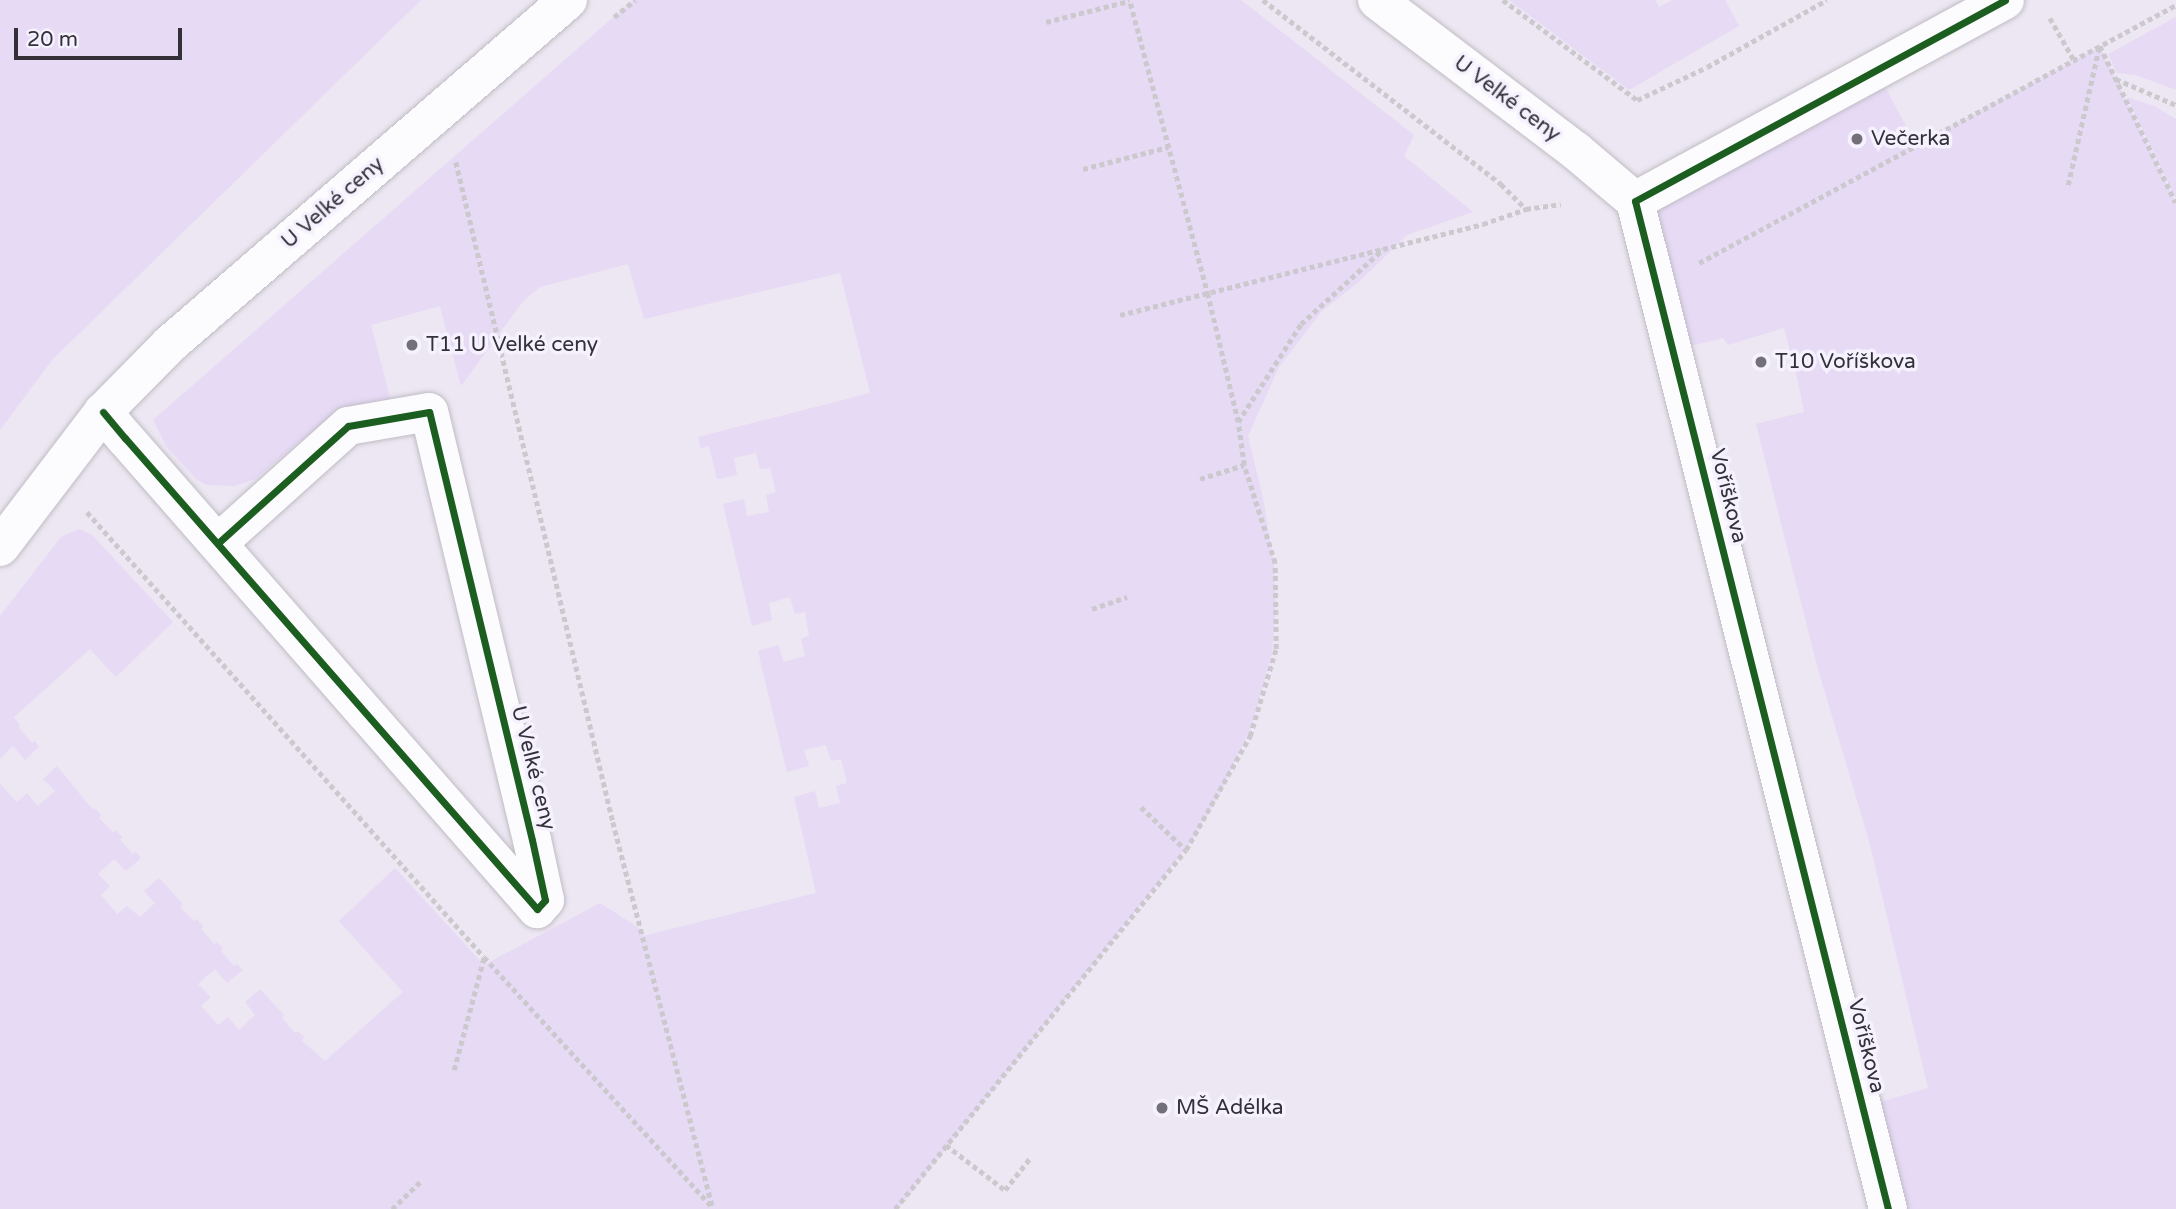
<!DOCTYPE html>
<meta charset="utf-8">
<style>
body{margin:0}
#map{position:relative;width:2176px;height:1209px;overflow:hidden;background:#ece7f2;font-family:"Varela Round",sans-serif}
div>[style]{position:absolute}
.green>*{inset:0;background:#e6daf5}
.path>*{height:4.5px;margin-top:-2.25px;transform-origin:0;background:repeating-linear-gradient(90deg,#cbc9ce 0 5px,transparent 0 8.5px)}
.roads{filter:drop-shadow(0 0 2px #c0bcc5) drop-shadow(0 0 2px #c0bcc5)}
.street>*{height:38px;margin:-19px;padding:0 19px;transform-origin:19px;border-radius:19px;background:#fcfbfd}
.cycleway>*{height:7px;margin:-3.5px;padding:0 3.5px;transform-origin:3.5px;border-radius:3.5px;background:#1b5e20}
.dots>*{width:19px;height:19px;translate:-50% -50%;box-sizing:border-box;border:4px solid #f6f1fe;border-radius:50%}
span{translate:-50% -50%;white-space:nowrap;text-align:center;line-height:1.15;-webkit-text-stroke:7px #f6f1fe;paint-order:stroke}
.street-label{font-size:21px;color:#333038}
.poi-label{font-size:21px;color:#333038}
.left{translate:0 -50%;text-align:left}
.scale{position:absolute;left:14px;top:28px;width:168px;height:32px;box-sizing:border-box;border:4px solid #333038;border-top:0;padding-left:9px;font-size:21px;line-height:24px;white-space:nowrap;color:#333038;-webkit-text-stroke:5px #f6f1fe;paint-order:stroke}
</style>
<div id="map">
<div class="green">
<div style="clip-path:polygon(0 0,421px 0,52px 360px,0 430px)"></div>
<div style="clip-path:polygon(633px 0,1241px 0,1414px 135px,1404px 156px,1473px 212px,1407px 235px,1359px 282px,1322px 311px,1279px 367px,1248px 436px,1263px 498px,1274px 564px,1276px 603px,1272px 653px,1251px 727px,1219px 796px,1191px 842px,898px 1209px,0 1209px,0 784px,17px 802px,27px 793px,38px 806px,55px 791px,43px 779px,57px 766px,93px 810px,95px 808px,101px 815px,99px 818px,113px 832px,116px 830px,122px 837px,120px 840px,133px 854px,136px 852px,141px 858px,126px 871px,114px 859px,98px 874px,110px 886px,101px 895px,117px 914px,127px 906px,140px 917px,155px 903px,144px 891px,159px 878px,183px 904px,180px 907px,194px 921px,197px 919px,203px 926px,201px 929px,214px 944px,217px 942px,223px 948px,221px 951px,234px 966px,237px 964px,243px 970px,227px 983px,215px 969px,198px 984px,211px 997px,201px 1006px,218px 1025px,228px 1017px,239px 1030px,255px 1015px,245px 1002px,260px 989px,284px 1015px,282px 1018px,295px 1033px,298px 1031px,304px 1037px,302px 1041px,325px 1061px,403px 992px,339px 921px,395px 868px,484px 965px,600px 903px,642px 930px,643px 936px,816px 893px,794px 797px,815px 791px,819px 808px,840px 803px,836px 786px,847px 783px,841px 759px,831px 761px,826px 745px,804px 750px,809px 766px,787px 772px,758px 651px,778px 645px,784px 662px,805px 656px,801px 639px,809px 636px,805px 612px,795px 614px,790px 597px,769px 603px,772px 620px,752px 626px,723px 504px,744px 499px,747px 516px,769px 512px,766px 495px,776px 492px,770px 468px,760px 469px,756px 453px,734px 458px,737px 475px,717px 479px,709px 446px,701px 448px,698px 437px,870px 393px,840px 273px,644px 319px,628px 264px,540px 287px,524px 300px,461px 386px,440px 306px,371px 325px,392px 405px,321px 428px,299px 442px,255px 479px,235px 486px,207px 485px,197px 480px,166px 446px,153px 420px)"></div>
<div style="clip-path:polygon(1509px 0,1655px 0,1659px 7px,1672px 0,1725px 0,1739px 26px,1629px 90px)"></div>
<div style="clip-path:polygon(2176px 17px,2176px 90px,2136px 75px,2117px 73px,2108px 54px)"></div>
<div style="clip-path:polygon(2100px 46px,2176px 203px,2176px 1209px,1888px 1209px,1863px 1107px,1928px 1088px,1869px 841px,1816px 662px,1756px 424px,1804px 412px,1798px 381px,1784px 328px,1728px 345px,1723px 338px,1673px 350px,1635px 201px,1876px 70px,1916px 145px)"></div>
<div style="clip-path:polygon(2127px 97px,2154px 106px,2176px 119px,2176px 199px)"></div>
<div style="clip-path:polygon(79px 529px,92px 535px,173px 622px,116px 677px,90px 649px,14px 717px,20px 726px,19px 728px,32px 743px,35px 741px,39px 747px,25px 760px,13px 746px,0 759px,0 616px,61px 537px)"></div>
</div>
<div class="path">
<div style="left:1263px;top:0;width:301px;rotate:37.7deg"></div>
<div style="left:1501px;top:184px;width:35px;rotate:45deg"></div>
<div style="left:1526px;top:209px;width:35px;rotate:-8deg"></div>
<div style="left:1503px;top:0;width:167px;rotate:36.7deg"></div>
<div style="left:1637px;top:100px;width:77px;rotate:-25.2deg"></div>
<div style="left:1707px;top:67px;width:137px;rotate:-29.2deg"></div>
<div style="left:614px;top:17px;width:27px;rotate:-39deg"></div>
<div style="left:2050px;top:18px;width:48px;rotate:60.3deg"></div>
<div style="left:1046px;top:22px;width:86px;rotate:-14.2deg"></div>
<div style="left:2100px;top:46px;width:174px;rotate:64.2deg"></div>
<div style="left:2116px;top:79px;width:65px;rotate:23.4deg"></div>
<div style="left:456px;top:162px;width:678px;rotate:76.62deg"></div>
<div style="left:613px;top:822px;width:399px;rotate:75.5deg"></div>
<div style="left:1083px;top:169px;width:88px;rotate:-14.5deg"></div>
<div style="left:2068px;top:185px;width:141px;rotate:-77.3deg"></div>
<div style="left:1699px;top:263px;width:542px;rotate:-28.41deg"></div>
<div style="left:1120px;top:315px;width:270px;rotate:-14.1deg"></div>
<div style="left:1238px;top:422px;width:117px;rotate:-57.3deg"></div>
<div style="left:1301px;top:324px;width:111px;rotate:-42.4deg"></div>
<div style="left:1383px;top:249px;width:103px;rotate:-14deg"></div>
<div style="left:1483px;top:224px;width:46px;rotate:-19.2deg"></div>
<div style="left:1200px;top:479px;width:46px;rotate:-17.7deg"></div>
<div style="left:87px;top:512px;width:596px;rotate:48.26deg"></div>
<div style="left:484px;top:957px;width:337px;rotate:47.6deg"></div>
<div style="left:1092px;top:609px;width:37px;rotate:-19deg"></div>
<div style="left:1141px;top:807px;width:62px;rotate:43.7deg"></div>
<div style="left:454px;top:1070px;width:117px;rotate:-75.1deg"></div>
<div style="left:946px;top:1145px;width:74px;rotate:37.3deg"></div>
<div style="left:1005px;top:1190px;width:41px;rotate:-52deg"></div>
<div style="left:392px;top:1209px;width:40px;rotate:-44deg"></div>
<div style="left:895px;top:1209px;width:462px;rotate:-51deg"></div>
<div style="left:1186px;top:850px;width:131px;rotate:-60.7deg"></div>
<div style="left:1250px;top:736px;width:91px;rotate:-73.4deg"></div>
<div style="left:1276px;top:649px;width:86px;rotate:-90.7deg"></div>
<div style="left:1275px;top:563px;width:103px;rotate:-107.6deg"></div>
<div style="left:1244px;top:465px;width:43px;rotate:-97.9deg"></div>
<div style="left:1238px;top:422px;width:130px;rotate:-103.4deg"></div>
<div style="left:1208px;top:296px;width:306px;rotate:-104.9deg"></div>
</div>
<div class="roads">
<div class="street">
<div style="left:1377px;top:0;width:250px;rotate:37.2deg"></div>
<div style="left:1576px;top:151px;width:77px;rotate:40.3deg"></div>
<div style="left:1635px;top:201px;width:1039px;rotate:75.91deg"></div>
<div style="left:1635px;top:201px;width:421px;rotate:-28.5deg"></div>
<div style="left:103px;top:412px;width:34px;rotate:50deg"></div>
<div style="left:125px;top:438px;width:626px;rotate:48.82deg"></div>
<div style="left:537px;top:909px;width:12px;rotate:-48deg"></div>
<div style="left:545px;top:900px;width:61px;rotate:-102.2deg"></div>
<div style="left:532px;top:840px;width:440px;rotate:-103.5deg"></div>
<div style="left:429px;top:412px;width:82px;rotate:170.2deg"></div>
<div style="left:348px;top:426px;width:175px;rotate:138deg"></div>
<div style="left:0;top:547px;width:170px;rotate:-52.7deg"></div>
<div style="left:103px;top:412px;width:95px;rotate:-45.4deg"></div>
<div style="left:170px;top:344px;width:526px;rotate:-40.84deg"></div>
</div>
</div>
<div class="cycleway">
<div style="left:103px;top:412px;width:34px;rotate:50deg"></div>
<div style="left:125px;top:438px;width:626px;rotate:48.82deg"></div>
<div style="left:537px;top:909px;width:12px;rotate:-48deg"></div>
<div style="left:545px;top:900px;width:61px;rotate:-102.2deg"></div>
<div style="left:532px;top:840px;width:440px;rotate:-103.5deg"></div>
<div style="left:429px;top:412px;width:82px;rotate:170.2deg"></div>
<div style="left:348px;top:426px;width:175px;rotate:138deg"></div>
<div style="left:1888px;top:1209px;width:1039px;rotate:-104.09deg"></div>
<div style="left:1635px;top:201px;width:421px;rotate:-28.5deg"></div>
</div>
<div class="dots">
<div style="left:1857px;top:139px;background:#747079"></div>
<div style="left:412px;top:345px;background:#747079"></div>
<div style="left:1761px;top:362px;background:#747079"></div>
<div style="left:1162px;top:1108px;background:#747079"></div>
</div>
<div class="street-label">
<span style="left:1507px;top:99px;rotate:37deg">U Velké ceny</span>
<span style="left:333px;top:203px;rotate:-41deg">U Velké ceny</span>
<span style="left:1728px;top:496px;rotate:76deg">Voříškova</span>
<span style="left:533px;top:768px;rotate:76deg">U Velké ceny</span>
<span style="left:1866px;top:1046px;rotate:76deg">Voříškova</span>
</div>
<div class="poi-label">
<span class="left" style="left:1871px;top:139px">Večerka</span>
<span class="left" style="left:426px;top:345px">T11 U Velké ceny</span>
<span class="left" style="left:1775px;top:362px">T10 Voříškova</span>
<span class="left" style="left:1176px;top:1108px">MŠ Adélka</span>
</div>
<div class="scale">20 m</div>
</div>
